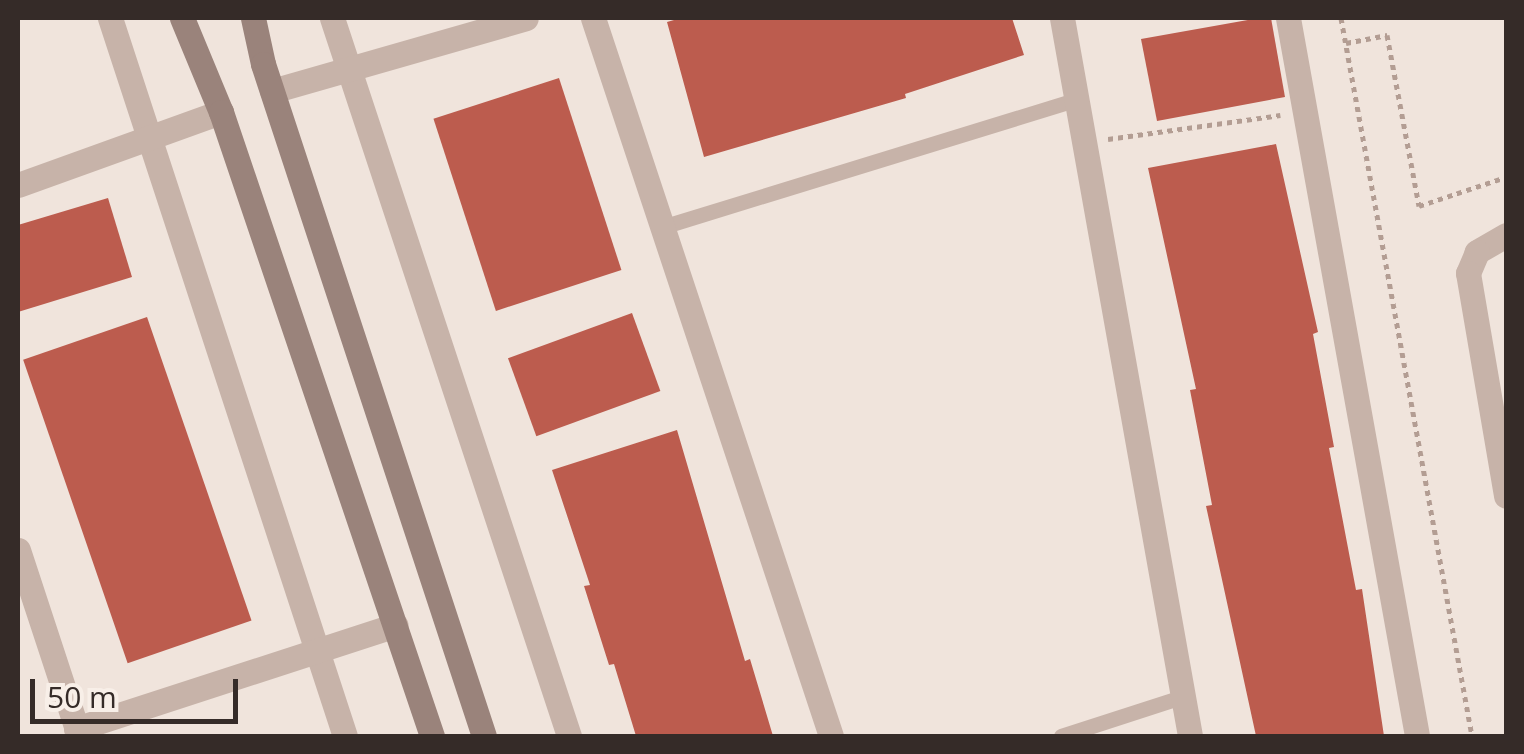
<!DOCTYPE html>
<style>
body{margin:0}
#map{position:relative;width:1524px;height:754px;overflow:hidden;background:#f0e4dc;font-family:"Open Sans",sans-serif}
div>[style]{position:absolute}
.building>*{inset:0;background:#bc5c4e;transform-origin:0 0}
.path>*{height:5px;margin-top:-2.5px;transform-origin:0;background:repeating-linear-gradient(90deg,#b39d93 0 5px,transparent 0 10px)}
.lane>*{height:15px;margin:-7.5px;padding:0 7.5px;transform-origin:7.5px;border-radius:7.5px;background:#c7b3a9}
.street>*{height:25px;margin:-12.5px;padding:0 12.5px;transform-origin:12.5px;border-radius:12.5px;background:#c7b3a9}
.secondary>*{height:25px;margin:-12.5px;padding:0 12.5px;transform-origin:12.5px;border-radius:12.5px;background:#9a837b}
span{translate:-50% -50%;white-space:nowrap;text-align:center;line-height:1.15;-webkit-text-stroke:8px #f8efe8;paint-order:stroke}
.frame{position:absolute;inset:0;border:20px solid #352b28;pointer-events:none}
.scale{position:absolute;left:30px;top:679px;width:208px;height:45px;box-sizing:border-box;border:5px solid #352b28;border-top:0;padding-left:12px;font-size:30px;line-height:35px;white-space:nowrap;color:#352b28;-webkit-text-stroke:8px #f8efe8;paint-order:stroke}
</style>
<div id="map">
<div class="building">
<div style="clip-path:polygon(681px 18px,1012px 18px,1024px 55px,905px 94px,906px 98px,704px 157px,667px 22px)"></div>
<div style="clip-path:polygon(1259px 18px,1271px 18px,1285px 97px,1157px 121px,1141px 39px)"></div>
<div style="left:559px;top:78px;width:202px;height:132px;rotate:72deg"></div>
<div style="clip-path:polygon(1276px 144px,1318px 332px,1313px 334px,1334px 447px,1329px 448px,1356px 590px,1362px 589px,1384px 736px,1256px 736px,1206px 506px,1212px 505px,1190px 390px,1196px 389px,1148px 168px)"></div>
<div style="clip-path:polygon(108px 198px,132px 277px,18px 312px,18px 225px)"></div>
<div style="left:632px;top:313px;width:83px;height:132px;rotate:70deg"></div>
<div style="left:147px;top:317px;width:321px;height:131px;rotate:71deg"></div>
<div style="clip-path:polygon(677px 430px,745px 661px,750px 659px,773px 736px,636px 736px,614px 664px,609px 665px,584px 586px,590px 585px,552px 470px)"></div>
</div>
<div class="path">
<div style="left:1341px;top:18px;width:730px;rotate:79.66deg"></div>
<div style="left:1346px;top:43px;width:42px;rotate:-11deg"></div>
<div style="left:1387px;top:35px;width:174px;rotate:79.4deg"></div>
<div style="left:1419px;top:206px;width:92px;rotate:-18.4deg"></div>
<div style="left:1108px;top:139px;width:174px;rotate:-7.9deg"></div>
</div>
<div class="lane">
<div style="left:662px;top:227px;width:433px;rotate:-17.1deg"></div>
<div style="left:1061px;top:736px;width:127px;rotate:-17.9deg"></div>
</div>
<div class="street">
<div style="left:110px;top:18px;width:755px;rotate:71.88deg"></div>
<div style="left:332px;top:18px;width:756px;rotate:71.73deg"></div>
<div style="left:593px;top:18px;width:756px;rotate:71.66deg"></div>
<div style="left:1062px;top:18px;width:729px;rotate:79.89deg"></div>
<div style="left:1288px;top:18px;width:729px;rotate:79.81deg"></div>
<div style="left:272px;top:91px;width:264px;rotate:-16deg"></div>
<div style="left:18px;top:185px;width:216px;rotate:-19.8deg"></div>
<div style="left:1506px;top:235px;width:34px;rotate:150deg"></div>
<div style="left:1477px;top:252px;width:23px;rotate:113deg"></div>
<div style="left:1468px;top:273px;width:226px;rotate:80.3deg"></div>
<div style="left:18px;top:550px;width:196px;rotate:71.8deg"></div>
<div style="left:76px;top:729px;width:336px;rotate:-18deg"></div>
</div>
<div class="secondary">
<div style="left:182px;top:18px;width:102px;rotate:67.5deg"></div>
<div style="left:221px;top:112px;width:659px;rotate:71.32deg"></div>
<div style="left:253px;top:18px;width:47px;rotate:77.7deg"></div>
<div style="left:263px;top:64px;width:707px;rotate:71.8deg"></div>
</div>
<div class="frame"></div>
<div class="scale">50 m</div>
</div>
